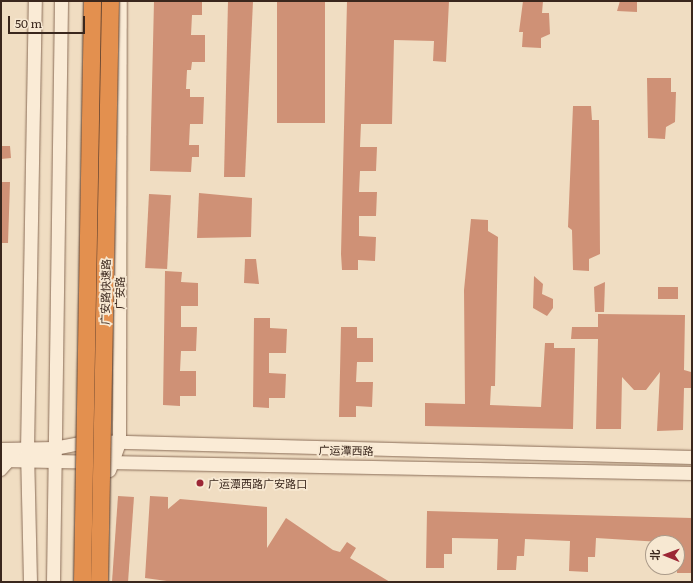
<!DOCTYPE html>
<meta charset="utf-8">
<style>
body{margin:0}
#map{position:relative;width:693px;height:583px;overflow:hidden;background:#f0ddc2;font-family:Literata,"Noto Sans SC",serif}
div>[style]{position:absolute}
.building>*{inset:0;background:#cf9176;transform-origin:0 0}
.roads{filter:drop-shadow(0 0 1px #8a6d58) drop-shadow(0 0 1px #8a6d58)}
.street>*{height:9px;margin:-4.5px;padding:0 4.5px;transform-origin:4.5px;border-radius:4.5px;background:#faebd6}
.secondary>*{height:13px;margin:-6.5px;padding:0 6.5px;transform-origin:6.5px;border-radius:6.5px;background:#faebd6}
.bridges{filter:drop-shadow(0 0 1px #583c2d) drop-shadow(0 0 1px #583c2d)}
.highway-bridge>*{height:17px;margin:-8.5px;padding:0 8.5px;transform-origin:8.5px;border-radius:8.5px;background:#e3904f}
.dots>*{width:11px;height:11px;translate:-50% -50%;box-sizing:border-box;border:2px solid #f7e8d2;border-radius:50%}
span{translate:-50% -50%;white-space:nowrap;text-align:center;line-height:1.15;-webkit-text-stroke:3.5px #f7e8d2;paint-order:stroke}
.street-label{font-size:11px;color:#3a271d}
.poi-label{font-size:11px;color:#3a271d}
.left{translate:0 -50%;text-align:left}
.frame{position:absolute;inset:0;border:2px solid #3a271d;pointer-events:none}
.north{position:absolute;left:645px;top:535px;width:40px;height:40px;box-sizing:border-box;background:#f7e8d2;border:1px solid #ab9b8a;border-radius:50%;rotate:271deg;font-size:11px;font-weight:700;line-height:16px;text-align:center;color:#3a271d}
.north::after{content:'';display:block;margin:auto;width:14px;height:18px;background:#9c2635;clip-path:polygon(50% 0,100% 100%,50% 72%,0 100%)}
.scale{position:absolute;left:8px;top:16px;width:77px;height:18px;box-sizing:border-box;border:2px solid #3a271d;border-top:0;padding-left:5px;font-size:12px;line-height:14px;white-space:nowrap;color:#3a271d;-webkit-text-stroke:3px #f7e8d2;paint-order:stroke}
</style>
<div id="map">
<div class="building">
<div style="clip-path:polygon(154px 1px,202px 2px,202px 15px,192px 15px,191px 35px,205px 35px,205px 62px,192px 62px,191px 70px,187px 70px,186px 89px,190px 89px,190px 97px,204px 97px,203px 124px,190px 124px,189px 145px,199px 145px,199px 157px,192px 157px,191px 172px,150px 171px)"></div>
<div style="clip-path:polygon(228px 1px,253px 1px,245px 177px,224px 177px)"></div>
<div style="left:277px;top:1px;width:48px;height:122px"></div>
<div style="clip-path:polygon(347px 1px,449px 1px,446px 62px,433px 61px,434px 41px,394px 40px,392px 124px,361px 124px,360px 147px,377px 147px,376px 171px,360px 171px,359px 192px,377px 192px,376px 216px,359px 216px,359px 236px,376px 237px,375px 261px,358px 260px,358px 270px,342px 270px,341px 254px)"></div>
<div style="clip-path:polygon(523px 1px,543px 1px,542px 13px,549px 13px,550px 34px,541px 38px,541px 48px,522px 47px,523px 32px,519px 32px)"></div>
<div style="clip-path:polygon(620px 1px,637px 1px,637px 12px,617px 11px)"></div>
<div style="clip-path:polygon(647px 78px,671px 78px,671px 92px,676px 92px,675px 122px,666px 127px,665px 139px,648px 138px)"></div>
<div style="clip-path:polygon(573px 106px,591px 106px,592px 120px,599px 120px,600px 254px,589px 259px,589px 271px,573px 270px,572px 230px,568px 227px)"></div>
<div style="clip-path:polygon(1px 146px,10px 146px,11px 158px,1px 159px)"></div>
<div style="clip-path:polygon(1px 182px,10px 182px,8px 243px,1px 243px)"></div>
<div style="clip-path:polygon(199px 193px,252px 198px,251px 237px,197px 238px)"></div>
<div style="left:149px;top:194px;width:22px;height:74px;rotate:3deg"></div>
<div style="clip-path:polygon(471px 219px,488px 220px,488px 231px,498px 237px,495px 386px,491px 386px,490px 405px,541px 407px,545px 343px,554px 343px,554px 348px,575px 348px,573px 429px,425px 426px,425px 403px,465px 404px,464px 290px)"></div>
<div style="clip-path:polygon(245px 259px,256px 259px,259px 284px,244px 283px)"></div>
<div style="clip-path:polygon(165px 271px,182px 272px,181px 282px,198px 283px,198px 306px,181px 306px,181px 327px,197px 327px,196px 351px,181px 351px,180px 371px,196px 371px,196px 396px,180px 396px,180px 406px,163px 405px)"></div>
<div style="clip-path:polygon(534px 276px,543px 284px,542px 294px,553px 299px,553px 308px,547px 316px,533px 308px)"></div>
<div style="clip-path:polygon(605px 282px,604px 312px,595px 312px,594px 287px)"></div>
<div style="left:658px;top:287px;width:20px;height:12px"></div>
<div style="clip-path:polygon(598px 314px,685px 315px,684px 370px,691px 372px,691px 388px,684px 388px,683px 430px,657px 431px,660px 372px,646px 390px,634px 390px,622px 377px,621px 429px,596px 429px,598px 339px,571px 339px,572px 327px,598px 327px)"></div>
<div style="clip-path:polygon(254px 318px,270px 318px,270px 328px,287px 329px,286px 353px,269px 353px,269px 373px,286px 374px,285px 398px,269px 398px,269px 408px,253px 407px)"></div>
<div style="clip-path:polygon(341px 327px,357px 327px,357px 338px,373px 338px,373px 362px,357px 362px,356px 382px,373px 382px,372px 407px,356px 406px,356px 417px,339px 417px)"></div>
<div style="left:118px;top:496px;width:16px;height:86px;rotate:4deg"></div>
<div style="clip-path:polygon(150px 496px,168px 497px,168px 509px,180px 499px,267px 507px,267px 548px,286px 518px,333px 550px,340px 552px,347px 542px,356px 548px,350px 558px,390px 582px,174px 582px,145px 578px)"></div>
<div style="clip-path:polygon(427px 511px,692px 518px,692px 573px,677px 573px,677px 543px,596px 538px,595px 557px,588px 557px,588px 572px,569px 571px,570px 541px,525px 539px,524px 556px,517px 556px,516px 570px,497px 570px,498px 539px,452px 538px,452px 554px,444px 554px,444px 568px,426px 568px)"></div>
</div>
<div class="roads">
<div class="street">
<div style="left:1px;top:471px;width:15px;rotate:-48deg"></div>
</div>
<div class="secondary">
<div style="left:1px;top:449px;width:53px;rotate:-1.1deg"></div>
<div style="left:54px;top:448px;width:36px;rotate:-11deg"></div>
<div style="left:89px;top:441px;width:603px;rotate:1.52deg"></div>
<div style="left:1px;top:460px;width:691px;rotate:1.08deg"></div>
<div style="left:109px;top:470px;width:30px;rotate:-70deg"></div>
<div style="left:119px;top:442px;width:441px;rotate:-89.9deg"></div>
<div style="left:30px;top:582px;width:132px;rotate:-91.3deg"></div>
<div style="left:27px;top:450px;width:449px;rotate:-89deg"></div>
<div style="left:53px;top:582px;width:581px;rotate:-89.21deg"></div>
</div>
</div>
<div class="bridges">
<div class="highway-bridge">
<div style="left:82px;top:582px;width:581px;rotate:-89.01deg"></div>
<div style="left:99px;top:582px;width:581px;rotate:-88.92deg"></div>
</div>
</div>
<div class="dots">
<div style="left:200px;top:483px;background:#9c2635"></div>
</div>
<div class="street-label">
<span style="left:105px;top:292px;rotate:-89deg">广安路快速路</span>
<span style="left:119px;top:293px;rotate:-90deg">广安路</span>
<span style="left:346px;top:450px;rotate:1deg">广运潭西路</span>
</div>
<div class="poi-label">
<span class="left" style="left:208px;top:483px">广运潭西路广安路口</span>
</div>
<div class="frame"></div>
<div class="north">北</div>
<div class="scale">50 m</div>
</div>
